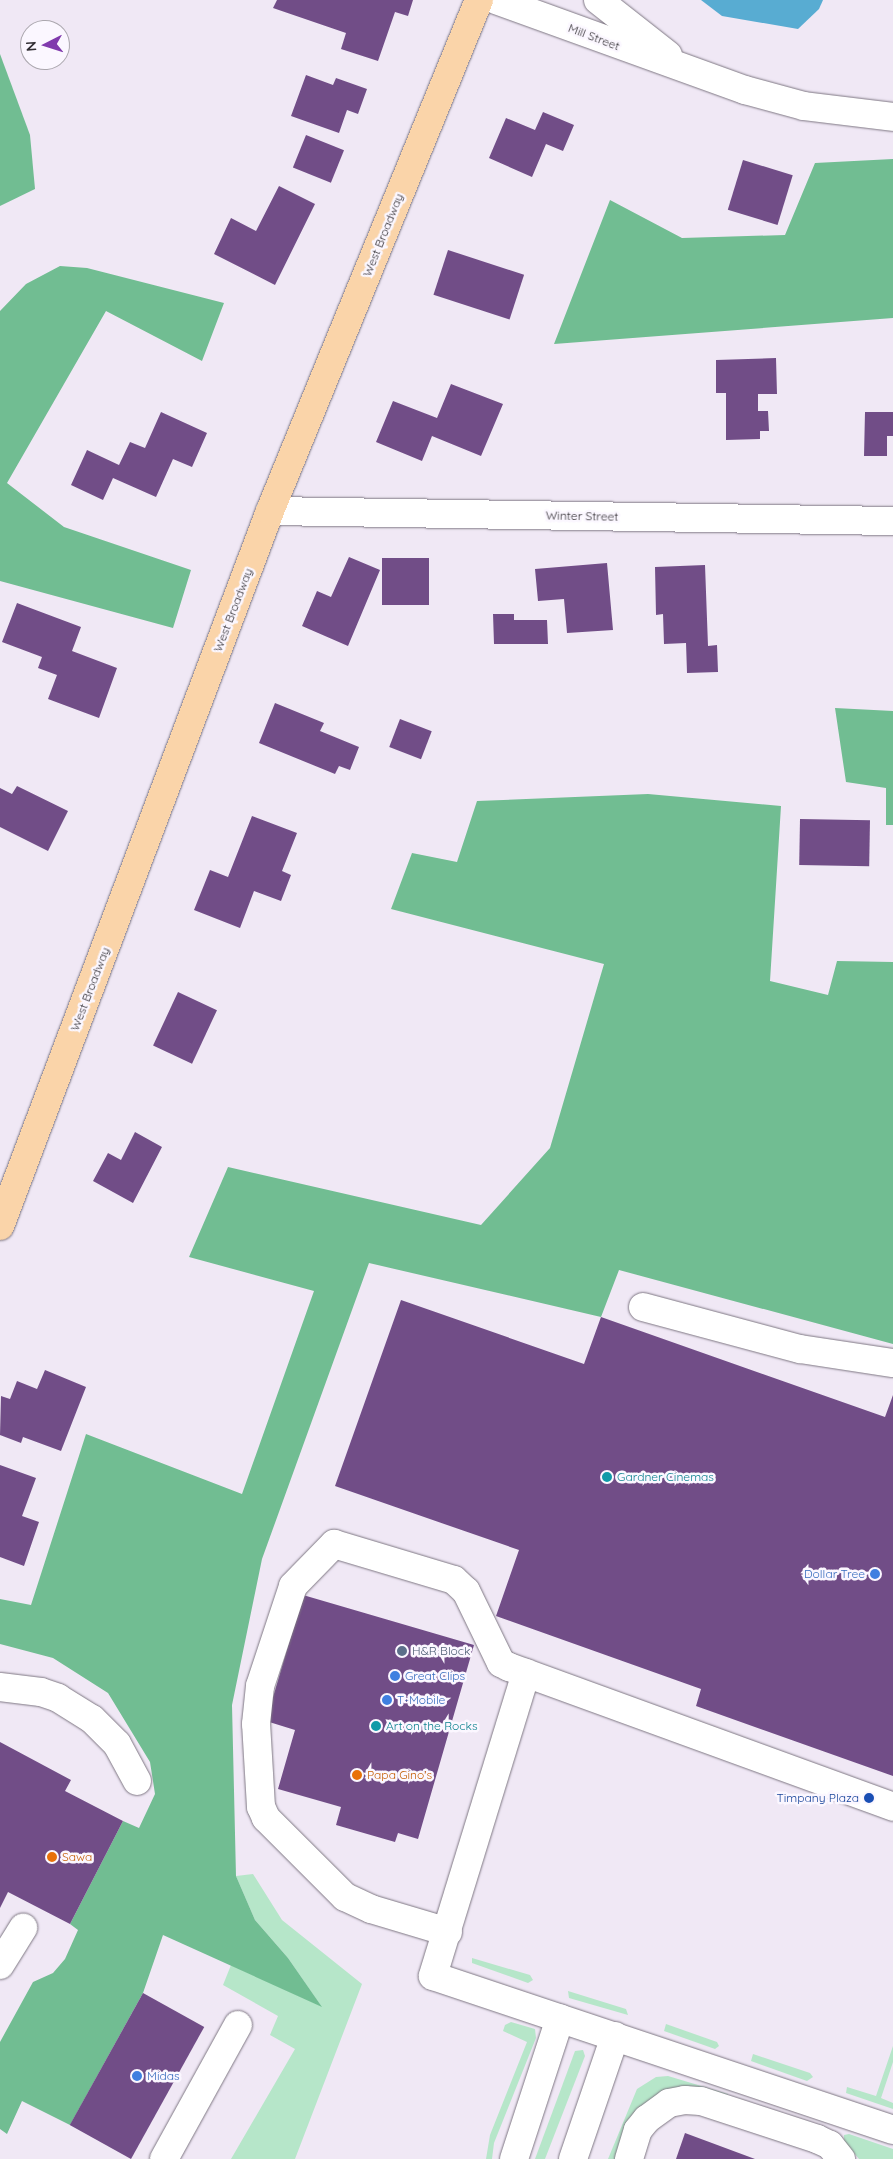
<!DOCTYPE html>
<style>
body{margin:0}
#map{position:relative;width:893px;height:2159px;overflow:hidden;background:#f0e8f5;font-family:Quicksand,sans-serif}
div>[style]{position:absolute}
.green>*{inset:0;background:#b6e6c9}
.forest>*{inset:0;background:#71bd92}
.water>*{inset:0;background:#58acd2}
.building>*{inset:0;background:#714d87;transform-origin:0 0}
.roads{filter:drop-shadow(0 0 1px #7e7783) drop-shadow(0 0 1px #7e7783)}
.minor>*{height:28px;margin:-14px;padding:0 14px;transform-origin:14px;border-radius:14px;background:#fff}
.major>*{height:28px;margin:-14px;padding:0 14px;transform-origin:14px;border-radius:14px;background:#fad4a9}
.dots>*{width:14px;height:14px;translate:-50% -50%;box-sizing:border-box;border:2px solid #fbf7ff;border-radius:50%}
span{translate:-50% -50%;white-space:nowrap;text-align:center;line-height:1.15;-webkit-text-stroke:5px #fbf7ff;paint-order:stroke}
.street-label{font-size:12px;color:#322f34}
.culture-label{font-size:12px;color:#0d838f}
.left{translate:0 -50%;text-align:left}
.shop-label{font-size:12px;color:#366cbe}
.right{translate:-100% -50%;text-align:right}
.service-label{font-size:12px;color:#4e5e75}
.food-label{font-size:12px;color:#c56008}
.transit-label{font-size:12px;color:#164399}
.north{position:absolute;left:20px;top:20px;width:50px;height:50px;box-sizing:border-box;background:#fbf7ff;border:1px solid #aba7ae;border-radius:50%;rotate:265deg;font-size:14px;font-weight:700;line-height:20px;text-align:center;color:#322f34}
.north::after{content:'';display:block;margin:auto;width:18px;height:22px;background:#803aad;clip-path:polygon(50% 0,100% 100%,50% 72%,0 100%)}
</style>
<div id="map">
<div class="green">
<div style="clip-path:polygon(253px 1874px,282px 1920px,362px 1984px,295px 2159px,231px 2159px,295px 2049px,270px 2035px,278px 2016px,223px 1985px,231px 1965px,321px 2006px,288px 1958px,255px 1920px,236px 1876px)"></div>
<div style="clip-path:polygon(472px 1958px,530px 1975px,533px 1980px,528px 1983px,472px 1963px)"></div>
<div style="clip-path:polygon(568px 1991px,626px 2009px,628px 2015px,569px 1998px)"></div>
<div style="clip-path:polygon(511px 2022px,535px 2029px,536px 2038px,494px 2143px,492px 2159px,486px 2159px,490px 2135px,527px 2042px,503px 2031px,505px 2025px)"></div>
<div style="clip-path:polygon(666px 2024px,717px 2042px,719px 2046px,715px 2049px,664px 2031px)"></div>
<div style="clip-path:polygon(893px 2046px,893px 2062px,881px 2098px,893px 2103px,893px 2109px,846px 2093px,847px 2087px,876px 2096px)"></div>
<div style="clip-path:polygon(583px 2050px,585px 2056px,545px 2159px,535px 2159px,575px 2051px)"></div>
<div style="clip-path:polygon(753px 2054px,810px 2073px,813px 2077px,807px 2081px,751px 2061px)"></div>
<div style="clip-path:polygon(668px 2076px,728px 2094px,726px 2100px,698px 2091px,620px 2159px,608px 2159px,637px 2089px,656px 2077px)"></div>
<div style="clip-path:polygon(849px 2134px,893px 2149px,893px 2159px,859px 2159px,844px 2141px,844px 2135px)"></div>
</div>
<div class="forest">
<div style="clip-path:polygon(0 54px,30px 135px,35px 189px,0 206px)"></div>
<div style="clip-path:polygon(893px 159px,893px 318px,554px 344px,610px 200px,682px 238px,785px 235px,815px 163px)"></div>
<div style="clip-path:polygon(60px 266px,87px 268px,224px 303px,202px 361px,106px 311px,7px 483px,64px 527px,191px 570px,173px 628px,0 581px,0 311px,26px 284px)"></div>
<div style="clip-path:polygon(835px 708px,893px 711px,893px 825px,886px 825px,886px 788px,846px 782px)"></div>
<div style="clip-path:polygon(648px 794px,781px 806px,770px 981px,828px 995px,837px 961px,893px 962px,893px 1344px,619px 1270px,601px 1317px,369px 1263px,262px 1559px,232px 1705px,236px 1876px,255px 1920px,288px 1958px,322px 2007px,163px 1935px,143px 1993px,70px 2125px,22px 2101px,7px 2134px,0 2129px,0 2042px,33px 1982px,53px 1973px,65px 1959px,78px 1930px,70px 1924px,123px 1821px,139px 1828px,155px 1794px,150px 1762px,108px 1693px,53px 1658px,0 1644px,0 1599px,31px 1605px,86px 1434px,242px 1494px,314px 1291px,189px 1257px,228px 1167px,481px 1225px,550px 1148px,604px 964px,391px 909px,412px 853px,457px 862px,477px 801px)"></div>
</div>
<div class="water">
<div style="clip-path:polygon(701px 0,823px 0,819px 9px,798px 29px,722px 16px)"></div>
</div>
<div class="building">
<div style="clip-path:polygon(277px 0,413px 0,408px 16px,395px 12px,378px 61px,341px 49px,346px 33px,273px 8px)"></div>
<div style="clip-path:polygon(306px 75px,333px 85px,336px 78px,367px 89px,358px 114px,347px 110px,339px 133px,291px 116px)"></div>
<div style="clip-path:polygon(543px 112px,574px 125px,563px 151px,546px 144px,532px 177px,489px 158px,506px 118px,535px 130px)"></div>
<div style="left:306px;top:135px;width:41px;height:35px;rotate:22deg"></div>
<div style="left:743px;top:160px;width:52px;height:52px;rotate:17deg"></div>
<div style="clip-path:polygon(279px 186px,315px 204px,275px 285px,214px 254px,231px 218px,256px 231px)"></div>
<div style="left:448px;top:250px;width:80px;height:47px;rotate:18deg"></div>
<div style="clip-path:polygon(776px 358px,777px 394px,758px 394px,758px 411px,768px 411px,769px 431px,760px 431px,760px 439px,726px 440px,726px 393px,716px 393px,716px 360px)"></div>
<div style="clip-path:polygon(451px 384px,503px 404px,481px 456px,432px 436px,422px 461px,376px 442px,393px 401px,437px 418px)"></div>
<div style="clip-path:polygon(161px 412px,207px 433px,192px 467px,173px 459px,156px 497px,113px 478px,103px 500px,71px 485px,87px 450px,119px 465px,130px 442px,145px 448px)"></div>
<div style="clip-path:polygon(865px 412px,893px 412px,893px 436px,887px 436px,887px 456px,864px 456px)"></div>
<div style="clip-path:polygon(349px 557px,380px 570px,348px 646px,302px 626px,317px 591px,331px 597px)"></div>
<div style="left:429px;top:558px;width:47px;height:47px;rotate:90deg"></div>
<div style="clip-path:polygon(607px 563px,613px 630px,567px 633px,564px 599px,538px 601px,535px 569px)"></div>
<div style="clip-path:polygon(705px 565px,708px 646px,717px 645px,718px 672px,687px 673px,686px 643px,664px 644px,663px 614px,656px 615px,655px 567px)"></div>
<div style="clip-path:polygon(17px 603px,81px 627px,72px 651px,117px 668px,99px 718px,48px 699px,57px 675px,38px 668px,42px 657px,2px 642px)"></div>
<div style="clip-path:polygon(493px 614px,514px 614px,514px 620px,547px 620px,548px 644px,494px 644px)"></div>
<div style="clip-path:polygon(275px 703px,324px 723px,320px 731px,359px 747px,350px 770px,339px 766px,335px 774px,259px 743px)"></div>
<div style="left:400px;top:719px;width:34px;height:30px;rotate:21deg"></div>
<div style="clip-path:polygon(17px 786px,68px 811px,48px 851px,0 827px,0 788px,12px 794px)"></div>
<div style="clip-path:polygon(252px 816px,297px 833px,282px 871px,291px 875px,281px 901px,254px 891px,240px 928px,194px 910px,210px 870px,228px 877px)"></div>
<div style="left:800px;top:819px;width:70px;height:46px;rotate:1deg"></div>
<div style="left:178px;top:992px;width:43px;height:59px;rotate:25deg"></div>
<div style="clip-path:polygon(135px 1132px,162px 1147px,133px 1203px,93px 1181px,108px 1153px,121px 1160px)"></div>
<div style="clip-path:polygon(401px 1300px,584px 1364px,601px 1317px,885px 1417px,893px 1395px,893px 1776px,696px 1706px,701px 1689px,496px 1616px,519px 1550px,335px 1486px)"></div>
<div style="clip-path:polygon(45px 1370px,86px 1387px,61px 1451px,23px 1437px,21px 1443px,0 1435px,1px 1396px,10px 1399px,17px 1381px,37px 1389px)"></div>
<div style="clip-path:polygon(0 1465px,36px 1478px,22px 1516px,39px 1522px,24px 1566px,0 1557px)"></div>
<div style="clip-path:polygon(303px 1595px,474px 1645px,418px 1839px,398px 1833px,395px 1842px,336px 1825px,341px 1807px,278px 1789px,295px 1730px,266px 1721px)"></div>
<div style="clip-path:polygon(0 1742px,71px 1780px,65px 1791px,123px 1821px,70px 1924px,8px 1892px,0 1908px)"></div>
<div style="left:143px;top:1993px;width:70px;height:151px;rotate:29deg"></div>
<div style="clip-path:polygon(685px 2133px,755px 2159px,676px 2159px)"></div>
</div>
<div class="roads">
<div class="minor">
<div style="left:496px;top:0;width:265px;rotate:19.9deg"></div>
<div style="left:745px;top:90px;width:61px;rotate:15.2deg"></div>
<div style="left:804px;top:106px;width:90px;rotate:7deg"></div>
<div style="left:598px;top:0;width:89px;rotate:38.2deg"></div>
<div style="left:270px;top:511px;width:623px;rotate:0.92deg"></div>
<div style="left:643px;top:1307px;width:163px;rotate:15deg"></div>
<div style="left:800px;top:1349px;width:94px;rotate:8.6deg"></div>
<div style="left:526px;top:1673px;width:317px;rotate:107.1deg"></div>
<div style="left:433px;top:1976px;width:485px;rotate:18.5deg"></div>
<div style="left:0;top:1687px;width:41px;rotate:7deg"></div>
<div style="left:41px;top:1692px;width:18px;rotate:19deg"></div>
<div style="left:58px;top:1698px;width:40px;rotate:32deg"></div>
<div style="left:92px;top:1719px;width:35px;rotate:45deg"></div>
<div style="left:117px;top:1744px;width:42px;rotate:61.6deg"></div>
<div style="left:448px;top:1932px;width:80px;rotate:-163.4deg"></div>
<div style="left:371px;top:1909px;width:29px;rotate:-155deg"></div>
<div style="left:345px;top:1897px;width:112px;rotate:-135deg"></div>
<div style="left:266px;top:1818px;width:12px;rotate:-114deg"></div>
<div style="left:261px;top:1807px;width:83px;rotate:-93.4deg"></div>
<div style="left:256px;top:1724px;width:38px;rotate:-84deg"></div>
<div style="left:260px;top:1686px;width:105px;rotate:-71.7deg"></div>
<div style="left:293px;top:1586px;width:59px;rotate:-45.7deg"></div>
<div style="left:334px;top:1544px;width:125px;rotate:16.7deg"></div>
<div style="left:454px;top:1580px;width:16px;rotate:43deg"></div>
<div style="left:466px;top:1591px;width:80px;rotate:64.1deg"></div>
<div style="left:501px;top:1663px;width:9px;rotate:27deg"></div>
<div style="left:509px;top:1667px;width:409px;rotate:20deg"></div>
<div style="left:0;top:1965px;width:44px;rotate:-58.1deg"></div>
<div style="left:164px;top:2159px;width:153px;rotate:-61.1deg"></div>
<div style="left:514px;top:2159px;width:148px;rotate:-71.9deg"></div>
<div style="left:573px;top:2159px;width:130px;rotate:-71.1deg"></div>
<div style="left:629px;top:2159px;width:30px;rotate:-73deg"></div>
<div style="left:638px;top:2130px;width:14px;rotate:-51deg"></div>
<div style="left:647px;top:2119px;width:27px;rotate:-36deg"></div>
<div style="left:669px;top:2103px;width:16px;rotate:-11deg"></div>
<div style="left:685px;top:2100px;width:16px;rotate:4deg"></div>
<div style="left:701px;top:2101px;width:122px;rotate:18.1deg"></div>
<div style="left:817px;top:2139px;width:14px;rotate:25deg"></div>
<div style="left:830px;top:2145px;width:18px;rotate:52deg"></div>
</div>
<div class="major">
<div style="left:0;top:1226px;width:764px;rotate:-69.31deg"></div>
<div style="left:270px;top:511px;width:552px;rotate:-67.76deg"></div>
</div>
</div>
<div class="dots">
<div style="left:607px;top:1477px;background:#0f9aa8"></div>
<div style="left:875px;top:1574px;background:#3f7fe0"></div>
<div style="left:402px;top:1651px;background:#5c6f8a"></div>
<div style="left:395px;top:1676px;background:#3f7fe0"></div>
<div style="left:387px;top:1700px;background:#3f7fe0"></div>
<div style="left:376px;top:1726px;background:#0f9aa8"></div>
<div style="left:357px;top:1775px;background:#e8710a"></div>
<div style="left:869px;top:1798px;background:#1a4fb4"></div>
<div style="left:52px;top:1857px;background:#e8710a"></div>
<div style="left:137px;top:2076px;background:#3f7fe0"></div>
</div>
<div class="street-label">
<span style="left:594px;top:37px;rotate:21deg">Mill Street</span>
<span style="left:383px;top:235px;rotate:-68deg">West Broadway</span>
<span style="left:582px;top:516px;rotate:1deg">Winter Street</span>
<span style="left:233px;top:610px;rotate:-69deg">West Broadway</span>
<span style="left:90px;top:989px;rotate:-69deg">West Broadway</span>
</div>
<div class="culture-label">
<span class="left" style="left:617px;top:1477px">Gardner Cinemas</span>
<span class="left" style="left:386px;top:1726px">Art on the Rocks</span>
</div>
<div class="shop-label">
<span class="right" style="left:865px;top:1574px">Dollar Tree</span>
<span class="left" style="left:405px;top:1676px">Great Clips</span>
<span class="left" style="left:397px;top:1700px">T-Mobile</span>
<span class="left" style="left:147px;top:2076px">Midas</span>
</div>
<div class="service-label">
<span class="left" style="left:412px;top:1651px">H&amp;R Block</span>
</div>
<div class="food-label">
<span class="left" style="left:367px;top:1775px">Papa Gino's</span>
<span class="left" style="left:62px;top:1857px">Sawa</span>
</div>
<div class="transit-label">
<span class="right" style="left:859px;top:1798px">Timpany Plaza</span>
</div>
<div class="north">N</div>
</div>
